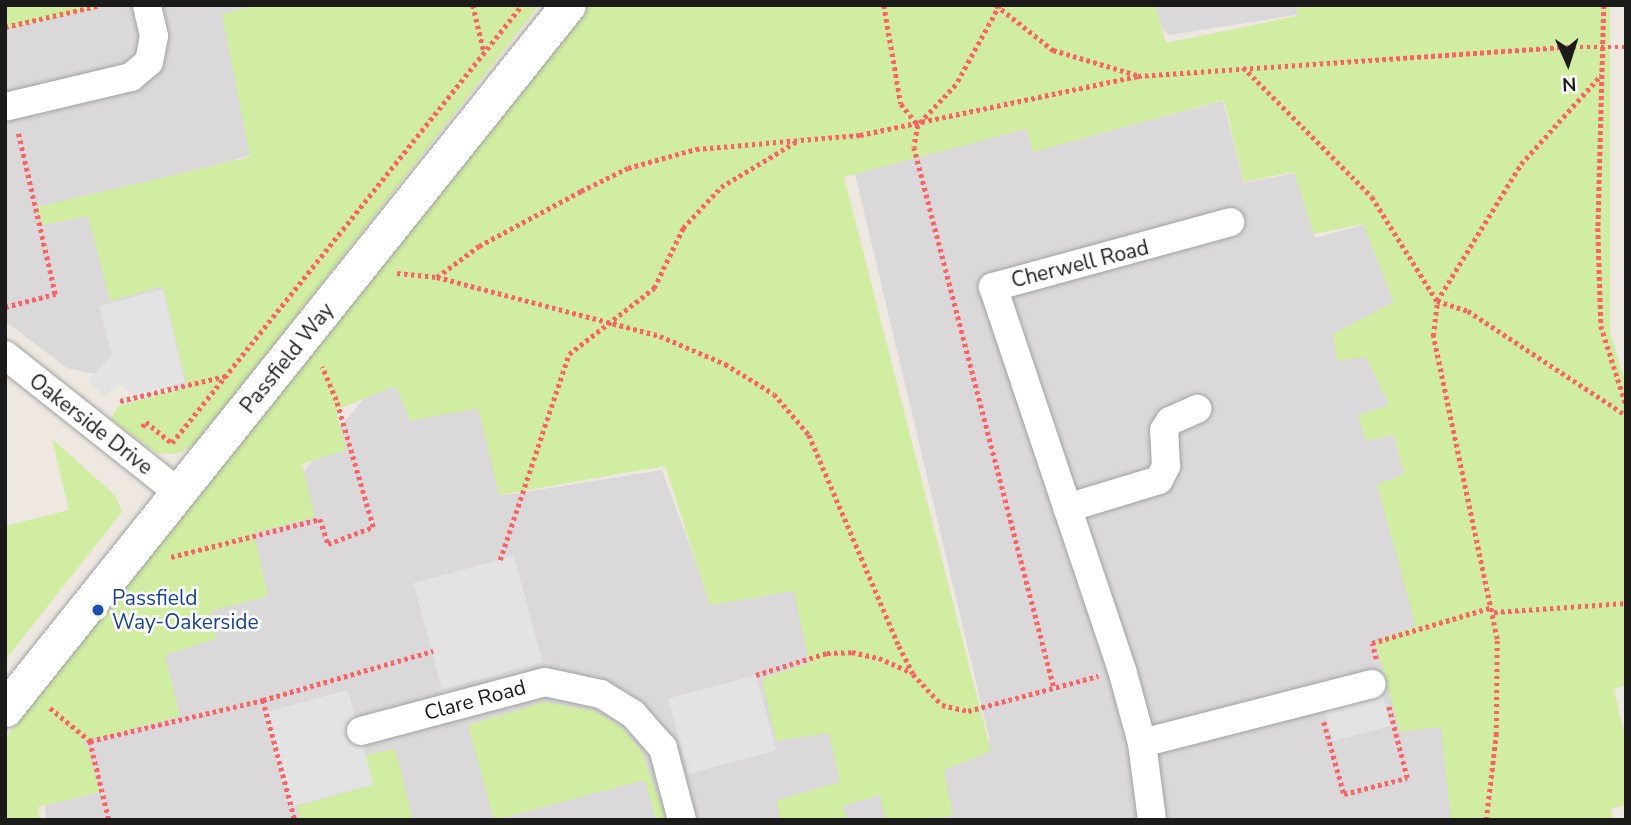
<!DOCTYPE html>
<style>
body{margin:0}
#map{position:relative;width:1631px;height:825px;overflow:hidden;background:#eee8e0;font-family:"Nunito Sans",sans-serif}
div>[style]{position:absolute}
.residential>*{inset:0;background:#dad8d8}
.grass>*{inset:0;background:#d0eda1}
.parking>*{inset:0;background:#e3e3e3;transform-origin:0 0}
.path>*{height:4.5px;margin-top:-2.25px;transform-origin:0;background:repeating-linear-gradient(90deg,#ff6063 0 3.5px,transparent 0 7px)}
.roads{filter:drop-shadow(0 0 2px #a2a2a2) drop-shadow(0 0 2px #a2a2a2)}
.minor>*{height:28px;margin:-14px;padding:0 14px;transform-origin:14px;border-radius:14px;background:#fff}
.tertiary>*{height:35px;margin:-17.5px;padding:0 17.5px;transform-origin:17.5px;border-radius:17.5px;background:#fff}
.dots>*{width:19px;height:19px;translate:-50% -50%;box-sizing:border-box;border:4px solid #fff;border-radius:50%}
span{translate:-50% -50%;white-space:nowrap;text-align:center;line-height:1.15;-webkit-text-stroke:5px #fff;paint-order:stroke}
.street-label{font-size:21px;color:#1b1b1b}
.transit-label{font-size:21px;color:#164399}
.left{translate:0 -50%;text-align:left}
.frame{position:absolute;inset:0;border:7px solid #1b1b1b;pointer-events:none}
.north{position:absolute;left:1533px;top:28px;width:70px;height:70px;-webkit-text-stroke:5px #fff;paint-order:stroke;rotate:177deg;font-size:19px;font-weight:700;line-height:28px;text-align:center;color:#1b1b1b}
.north::after{content:'';display:block;margin:auto;width:24px;height:32px;background:#1b1b1b;clip-path:polygon(50% 0,100% 100%,50% 72%,0 100%)}
</style>
<div id="map">
<div class="residential">
<div style="clip-path:polygon(5px 5px,261px 5px,257px 153px,149px 186px,193px 384px,162px 389px,67px 368px,5px 321px)"></div>
<div style="clip-path:polygon(1127px 5px,1307px 5px,1302px 14px,1170px 35px)"></div>
<div style="clip-path:polygon(1223px 101px,1244px 183px,1296px 173px,1315px 238px,1365px 224px,1394px 299px,1454px 820px,47px 820px,42px 791px,378px 381px,485px 403px,506px 495px,662px 470px,708px 595px,813px 586px,854px 775px,990px 741px,855px 174px,1024px 127px,1036px 150px)"></div>
</div>
<div class="grass">
<div style="clip-path:polygon(5px 5px,111px 5px,5px 30px)"></div>
<div style="clip-path:polygon(258px 5px,539px 5px,206px 432px,191px 447px,176px 454px,157px 453px,111px 419px,118px 406px,187px 387px,163px 286px,110px 301px,88px 216px,43px 225px,37px 207px,250px 157px,222px 14px)"></div>
<div style="clip-path:polygon(582px 5px,1155px 5px,1166px 43px,1297px 16px,1298px 5px,1610px 5px,1610px 332px,1626px 384px,1626px 685px,1614px 689px,1626px 741px,1626px 805px,1611px 808px,1613px 820px,1451px 820px,1441px 727px,1400px 732px,1375px 641px,1416px 626px,1377px 485px,1404px 474px,1394px 435px,1366px 441px,1358px 415px,1389px 405px,1366px 357px,1337px 361px,1333px 334px,1394px 302px,1363px 224px,1314px 234px,1294px 172px,1244px 182px,1224px 100px,1033px 152px,1026px 129px,844px 177px,991px 751px,944px 770px,953px 815px,933px 820px,885px 820px,880px 795px,843px 806px,847px 820px,780px 820px,777px 800px,840px 782px,829px 733px,776px 741px,762px 679px,809px 663px,794px 591px,710px 605px,665px 466px,499px 495px,478px 408px,410px 421px,396px 386px,336px 410px,346px 450px,302px 464px,315px 517px,254px 533px,268px 596px,211px 611px,216px 639px,165px 655px,180px 716px,82px 742px,88px 748px,100px 792px,38px 807px,40px 820px,5px 820px,5px 739px)"></div>
<div style="clip-path:polygon(52px 439px,115px 495px,122px 512px,5px 660px,5px 526px,69px 510px)"></div>
<div style="clip-path:polygon(544px 702px,595px 711px,620px 726px,641px 750px,666px 820px,656px 820px,645px 780px,494px 820px,468px 725px)"></div>
<div style="clip-path:polygon(395px 749px,413px 820px,300px 820px,297px 806px,373px 785px,365px 755px)"></div>
</div>
<div class="parking">
<div style="clip-path:polygon(163px 289px,185px 382px,133px 395px,120px 384px,104px 396px,88px 380px,112px 355px,99px 306px)"></div>
<div style="left:514px;top:556px;width:110px;height:104px;rotate:75deg"></div>
<div style="left:756px;top:675px;width:78px;height:91px;rotate:75deg"></div>
<div style="left:348px;top:690px;width:98px;height:87px;rotate:75deg"></div>
<div style="left:1382px;top:693px;width:34px;height:60px;rotate:75deg"></div>
</div>
<div class="path">
<div style="left:473px;top:5px;width:48px;rotate:76.8deg"></div>
<div style="left:884px;top:5px;width:100px;rotate:80.3deg"></div>
<div style="left:901px;top:104px;width:27px;rotate:51deg"></div>
<div style="left:996px;top:5px;width:73px;rotate:38.3deg"></div>
<div style="left:1053px;top:50px;width:88px;rotate:16.6deg"></div>
<div style="left:1000px;top:5px;width:91px;rotate:118.8deg"></div>
<div style="left:956px;top:85px;width:55px;rotate:133.5deg"></div>
<div style="left:918px;top:125px;width:22px;rotate:100deg"></div>
<div style="left:914px;top:147px;width:559px;rotate:75.49deg"></div>
<div style="left:1604px;top:5px;width:223px;rotate:91.5deg"></div>
<div style="left:1598px;top:228px;width:98px;rotate:88.2deg"></div>
<div style="left:1601px;top:326px;width:83px;rotate:72.4deg"></div>
<div style="left:5px;top:27px;width:98px;rotate:-12.9deg"></div>
<div style="left:1243px;top:67px;width:183px;rotate:45.2deg"></div>
<div style="left:1372px;top:197px;width:123px;rotate:58deg"></div>
<div style="left:1437px;top:301px;width:33px;rotate:18deg"></div>
<div style="left:1468px;top:311px;width:189px;rotate:33.4deg"></div>
<div style="left:397px;top:273px;width:40px;rotate:5.7deg"></div>
<div style="left:437px;top:277px;width:52px;rotate:-36.4deg"></div>
<div style="left:479px;top:246px;width:116px;rotate:-28.3deg"></div>
<div style="left:581px;top:191px;width:52px;rotate:-26.1deg"></div>
<div style="left:628px;top:168px;width:71px;rotate:-15.6deg"></div>
<div style="left:696px;top:149px;width:165px;rotate:-4.9deg"></div>
<div style="left:860px;top:135px;width:284px;rotate:-12deg"></div>
<div style="left:1138px;top:76px;width:422px;rotate:-3.9deg"></div>
<div style="left:1559px;top:47px;width:67px"></div>
<div style="left:437px;top:277px;width:231px;rotate:14.8deg"></div>
<div style="left:660px;top:336px;width:71px;rotate:23.3deg"></div>
<div style="left:725px;top:364px;width:57px;rotate:31.5deg"></div>
<div style="left:774px;top:394px;width:54px;rotate:49.5deg"></div>
<div style="left:809px;top:435px;width:229px;rotate:66.9deg"></div>
<div style="left:899px;top:646px;width:31px;rotate:63deg"></div>
<div style="left:913px;top:674px;width:42px;rotate:46.9deg"></div>
<div style="left:942px;top:705px;width:27px;rotate:13deg"></div>
<div style="left:968px;top:711px;width:135px;rotate:-15.1deg"></div>
<div style="left:5px;top:307px;width:52px;rotate:-14.6deg"></div>
<div style="left:55px;top:294px;width:165px;rotate:-102.9deg"></div>
<div style="left:120px;top:401px;width:109px;rotate:-13.3deg"></div>
<div style="left:142px;top:427px;width:6px;rotate:-51deg"></div>
<div style="left:146px;top:422px;width:33px;rotate:39deg"></div>
<div style="left:172px;top:443px;width:561px;rotate:-51.37deg"></div>
<div style="left:171px;top:557px;width:154px;rotate:-14.3deg"></div>
<div style="left:320px;top:519px;width:26px;rotate:72deg"></div>
<div style="left:328px;top:544px;width:48px;rotate:-20.7deg"></div>
<div style="left:373px;top:527px;width:132px;rotate:-106.2deg"></div>
<div style="left:336px;top:400px;width:36px;rotate:-113deg"></div>
<div style="left:500px;top:560px;width:217px;rotate:-71.5deg"></div>
<div style="left:569px;top:354px;width:108px;rotate:-37.8deg"></div>
<div style="left:654px;top:288px;width:67px;rotate:-64.2deg"></div>
<div style="left:683px;top:228px;width:56px;rotate:-47.2deg"></div>
<div style="left:721px;top:187px;width:91px;rotate:-31.1deg"></div>
<div style="left:1494px;top:612px;width:132px;rotate:-3.9deg"></div>
<div style="left:1376px;top:659px;width:16px;rotate:-104deg"></div>
<div style="left:1372px;top:643px;width:126px;rotate:-16.6deg"></div>
<div style="left:756px;top:675px;width:74px;rotate:-17.2deg"></div>
<div style="left:827px;top:653px;width:25px;rotate:-2deg"></div>
<div style="left:852px;top:652px;width:28px;rotate:13deg"></div>
<div style="left:879px;top:658px;width:36px;rotate:24deg"></div>
<div style="left:263px;top:700px;width:124px;rotate:75.1deg"></div>
<div style="left:50px;top:708px;width:52px;rotate:39.5deg"></div>
<div style="left:90px;top:741px;width:81px;rotate:76.5deg"></div>
<div style="left:1324px;top:722px;width:75px;rotate:74.5deg"></div>
<div style="left:1344px;top:794px;width:65px;rotate:-14.3deg"></div>
<div style="left:1407px;top:778px;width:76px;rotate:-104.4deg"></div>
<div style="left:90px;top:741px;width:178px;rotate:-13.3deg"></div>
<div style="left:263px;top:700px;width:177px;rotate:-16.1deg"></div>
<div style="left:1486px;top:820px;width:86px;rotate:-83.3deg"></div>
<div style="left:1496px;top:735px;width:96px;rotate:-89.4deg"></div>
<div style="left:1497px;top:639px;width:310px;rotate:-101.9deg"></div>
<div style="left:1433px;top:336px;width:35px;rotate:-83deg"></div>
<div style="left:1437px;top:301px;width:161px;rotate:-58.5deg"></div>
<div style="left:1521px;top:164px;width:120px;rotate:-48deg"></div>
</div>
<div class="roads">
<div class="minor">
<div style="left:5px;top:107px;width:130px;rotate:-13.4deg"></div>
<div style="left:131px;top:77px;width:23px;rotate:-40deg"></div>
<div style="left:149px;top:62px;width:26px;rotate:-79deg"></div>
<div style="left:154px;top:36px;width:32px;rotate:-103deg"></div>
<div style="left:5px;top:355px;width:221px;rotate:38.4deg"></div>
<div style="left:1067px;top:508px;width:96px;rotate:-16.9deg"></div>
<div style="left:1159px;top:480px;width:16px;rotate:-63deg"></div>
<div style="left:1166px;top:466px;width:36px;rotate:-93deg"></div>
<div style="left:1164px;top:430px;width:11px;rotate:-56deg"></div>
<div style="left:1170px;top:421px;width:30px;rotate:-24deg"></div>
<div style="left:361px;top:731px;width:190px;rotate:-14.9deg"></div>
<div style="left:545px;top:682px;width:57px;rotate:12.1deg"></div>
<div style="left:601px;top:694px;width:38px;rotate:32deg"></div>
<div style="left:633px;top:714px;width:45px;rotate:48.6deg"></div>
<div style="left:663px;top:748px;width:74px;rotate:75.2deg"></div>
<div style="left:1142px;top:743px;width:237px;rotate:-14.4deg"></div>
<div style="left:1152px;top:820px;width:78px;rotate:-97.4deg"></div>
<div style="left:1142px;top:743px;width:76px;rotate:-105.3deg"></div>
<div style="left:1122px;top:670px;width:404px;rotate:-108.6deg"></div>
<div style="left:993px;top:287px;width:246px;rotate:-15.3deg"></div>
</div>
<div class="tertiary">
<div style="left:5px;top:709px;width:901px;rotate:-51.35deg"></div>
</div>
</div>
<div class="dots">
<div style="left:98px;top:610px;background:#1a4fb4"></div>
</div>
<div class="street-label">
<span style="left:1080px;top:264px;rotate:-14deg">Cherwell Road</span>
<span style="left:287px;top:358px;rotate:-51deg">Passfield Way</span>
<span style="left:91px;top:424px;rotate:38deg">Oakerside Drive</span>
<span style="left:475px;top:700px;rotate:-15deg">Clare Road</span>
</div>
<div class="transit-label">
<span class="left" style="left:112px;top:610px">Passfield<br>Way-Oakerside</span>
</div>
<div class="frame"></div>
<div class="north">N</div>
</div>
